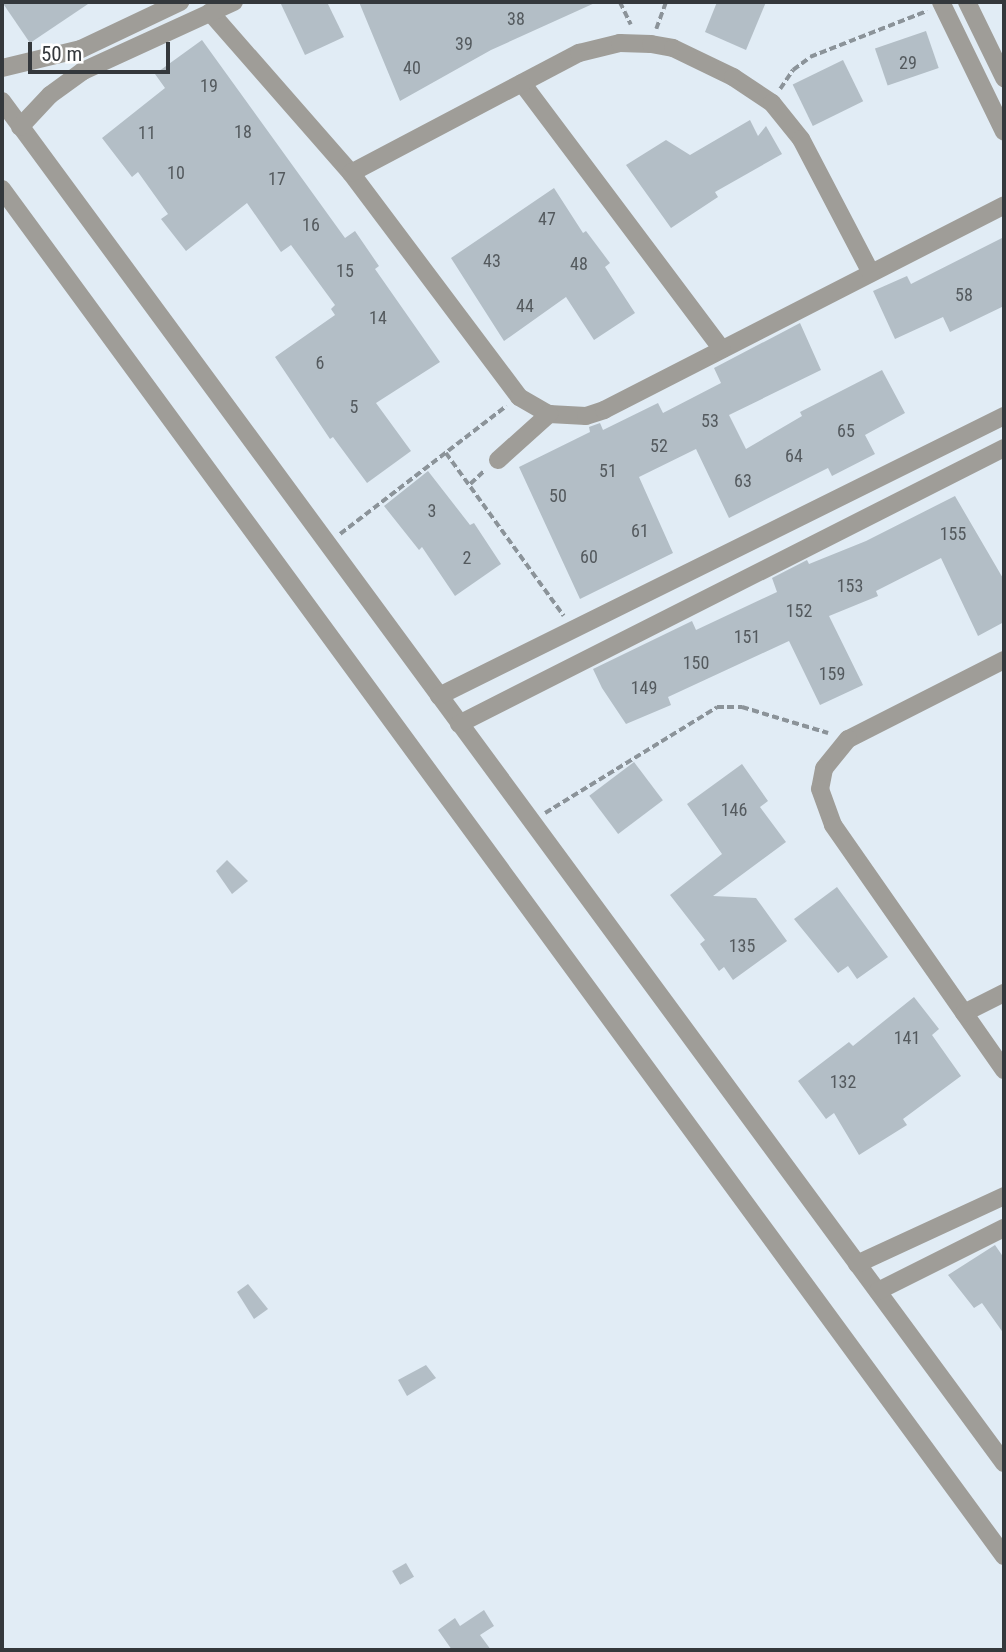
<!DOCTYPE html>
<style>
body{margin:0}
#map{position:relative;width:1006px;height:1652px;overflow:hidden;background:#e1ecf5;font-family:"Roboto Condensed",sans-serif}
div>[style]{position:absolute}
.building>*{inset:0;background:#b3bec6;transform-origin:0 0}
.path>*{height:3.5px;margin-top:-1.75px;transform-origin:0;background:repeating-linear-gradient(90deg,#8b9399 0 7px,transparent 0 10.5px)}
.minor>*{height:18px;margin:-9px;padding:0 9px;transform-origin:9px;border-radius:9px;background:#9f9d98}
span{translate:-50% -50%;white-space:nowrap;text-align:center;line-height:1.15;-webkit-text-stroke:5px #fff;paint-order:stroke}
.number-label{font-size:18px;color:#545a5e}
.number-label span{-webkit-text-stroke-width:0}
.frame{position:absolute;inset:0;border:4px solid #34383c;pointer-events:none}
.scale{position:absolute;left:28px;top:42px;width:142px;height:32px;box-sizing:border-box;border:4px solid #34383c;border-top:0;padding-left:9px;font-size:21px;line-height:24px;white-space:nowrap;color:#34383c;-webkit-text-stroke:5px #fff;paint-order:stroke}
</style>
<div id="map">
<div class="building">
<div style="clip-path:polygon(2px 2px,91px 2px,30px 43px)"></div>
<div style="clip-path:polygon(280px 2px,327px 2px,344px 37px,305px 55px)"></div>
<div style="clip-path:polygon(359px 2px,597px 2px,491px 50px,400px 101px)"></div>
<div style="clip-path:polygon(717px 2px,766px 2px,746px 50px,705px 32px)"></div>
<div style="left:926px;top:31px;width:39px;height:54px;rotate:71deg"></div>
<div style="clip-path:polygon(202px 40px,345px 238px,355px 231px,379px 266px,375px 269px,440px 362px,376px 403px,411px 451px,367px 483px,333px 437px,330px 439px,275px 357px,335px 315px,331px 309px,335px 305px,291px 245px,281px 252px,247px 203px,186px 251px,161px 219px,168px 214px,138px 172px,132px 177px,102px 138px,165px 88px,155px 74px)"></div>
<div style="left:843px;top:60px;width:46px;height:56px;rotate:64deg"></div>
<div style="clip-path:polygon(750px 120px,758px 136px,766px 126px,782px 154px,715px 192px,718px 197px,671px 228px,626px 165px,666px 140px,690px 155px)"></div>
<div style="clip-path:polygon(554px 188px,583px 233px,586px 231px,610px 263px,605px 267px,635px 313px,594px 340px,566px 297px,504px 341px,451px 258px)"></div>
<div style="clip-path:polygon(1004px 237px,1004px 306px,950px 332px,943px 317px,895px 339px,873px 291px,907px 276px,911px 284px)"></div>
<div style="clip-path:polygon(800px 323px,821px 370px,729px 415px,746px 449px,802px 416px,800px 412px,882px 370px,905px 413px,865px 435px,875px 454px,832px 476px,828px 468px,729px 518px,696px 449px,639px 477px,673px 553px,580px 599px,519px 467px,590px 432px,589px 427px,600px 423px,603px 430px,658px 403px,663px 413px,721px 383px,714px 368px)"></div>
<div style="clip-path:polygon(428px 471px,470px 525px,474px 523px,501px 564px,455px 596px,422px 547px,419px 550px,384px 506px)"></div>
<div style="clip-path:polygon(955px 496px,1004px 580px,1004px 622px,978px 636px,941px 558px,876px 591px,878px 596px,829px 616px,863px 685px,820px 705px,789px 641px,668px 697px,671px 705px,626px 724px,602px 688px,593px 669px,692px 621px,696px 630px,777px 592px,772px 578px,807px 560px,809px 564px,866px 541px)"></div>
<div style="left:634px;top:762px;width:48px;height:56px;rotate:53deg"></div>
<div style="clip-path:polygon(742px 764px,768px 801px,760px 807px,786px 842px,713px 896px,756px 898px,787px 941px,733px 980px,724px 967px,719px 971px,700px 944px,705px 940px,670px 895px,722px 854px,687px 804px)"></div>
<div style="clip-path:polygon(227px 860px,248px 881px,232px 894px,216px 871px)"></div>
<div style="clip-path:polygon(837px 887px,888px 957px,857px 979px,848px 966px,838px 973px,794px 919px)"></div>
<div style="clip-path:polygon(914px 997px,939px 1029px,932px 1035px,961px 1076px,903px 1119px,907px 1125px,859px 1155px,834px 1113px,826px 1119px,798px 1081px,849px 1042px,853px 1046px)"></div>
<div style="clip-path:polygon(995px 1245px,1004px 1258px,1004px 1334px,982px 1303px,974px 1308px,948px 1275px)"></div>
<div style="clip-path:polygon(248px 1284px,268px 1309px,254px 1319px,237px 1292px)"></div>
<div style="clip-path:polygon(426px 1365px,436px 1378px,407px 1396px,398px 1380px)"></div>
<div style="left:406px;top:1563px;width:16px;height:16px;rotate:60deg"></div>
<div style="clip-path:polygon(484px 1610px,494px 1626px,480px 1635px,491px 1650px,452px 1650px,438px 1630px,455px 1618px,460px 1626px)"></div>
</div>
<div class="path">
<div style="left:620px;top:2px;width:25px;rotate:64deg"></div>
<div style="left:656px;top:29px;width:29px;rotate:-70deg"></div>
<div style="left:780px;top:89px;width:23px;rotate:-56deg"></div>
<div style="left:793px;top:70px;width:21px;rotate:-37deg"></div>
<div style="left:810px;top:57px;width:126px;rotate:-21.5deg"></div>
<div style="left:446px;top:453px;width:201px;rotate:54.1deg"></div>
<div style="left:470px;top:484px;width:19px;rotate:-43deg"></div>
<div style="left:340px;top:534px;width:210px;rotate:-37.6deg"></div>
<div style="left:545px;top:813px;width:202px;rotate:-31.6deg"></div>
<div style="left:717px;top:707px;width:25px"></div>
<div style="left:742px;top:707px;width:90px;rotate:16.8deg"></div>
</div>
<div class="minor">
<div style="left:941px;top:2px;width:144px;rotate:64.1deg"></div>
<div style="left:967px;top:2px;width:85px;rotate:64deg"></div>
<div style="left:210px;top:12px;width:214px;rotate:48.8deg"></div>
<div style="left:351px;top:173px;width:280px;rotate:53.1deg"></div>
<div style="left:519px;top:397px;width:34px;rotate:30deg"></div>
<div style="left:549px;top:414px;width:37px;rotate:3deg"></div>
<div style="left:586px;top:416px;width:19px;rotate:-18deg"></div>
<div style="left:604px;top:410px;width:449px;rotate:-27.1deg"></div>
<div style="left:2px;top:68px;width:81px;rotate:-13.5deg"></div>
<div style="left:81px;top:49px;width:110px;rotate:-25.4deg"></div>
<div style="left:522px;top:83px;width:333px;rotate:53.1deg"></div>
<div style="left:2px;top:101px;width:1691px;rotate:53.66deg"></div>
<div style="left:20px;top:127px;width:44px;rotate:-46.8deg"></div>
<div style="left:50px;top:95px;width:41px;rotate:-36deg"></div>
<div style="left:83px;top:71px;width:166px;rotate:-24.6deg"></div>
<div style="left:351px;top:173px;width:258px;rotate:-27.8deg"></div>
<div style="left:579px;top:53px;width:42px;rotate:-13.7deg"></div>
<div style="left:620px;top:43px;width:31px;rotate:2deg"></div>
<div style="left:651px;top:44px;width:22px;rotate:10deg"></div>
<div style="left:673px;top:48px;width:67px;rotate:25.8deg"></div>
<div style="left:733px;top:77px;width:47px;rotate:33.7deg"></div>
<div style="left:772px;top:103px;width:46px;rotate:51.1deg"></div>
<div style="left:801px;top:139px;width:151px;rotate:62.4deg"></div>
<div style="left:2px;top:189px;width:1695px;rotate:53.76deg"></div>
<div style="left:498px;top:460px;width:69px;rotate:-42deg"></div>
<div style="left:1004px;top:660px;width:175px;rotate:153.1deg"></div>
<div style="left:848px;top:739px;width:38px;rotate:129deg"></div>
<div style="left:824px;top:769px;width:20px;rotate:101deg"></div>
<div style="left:820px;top:789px;width:38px;rotate:70deg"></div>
<div style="left:833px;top:825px;width:299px;rotate:55.1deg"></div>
<div style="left:439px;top:696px;width:631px;rotate:-26.36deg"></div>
<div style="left:459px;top:724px;width:611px;rotate:-26.86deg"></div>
<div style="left:964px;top:1013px;width:45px;rotate:-26.6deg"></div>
<div style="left:857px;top:1264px;width:162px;rotate:-24.8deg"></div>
<div style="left:878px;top:1291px;width:141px;rotate:-26.6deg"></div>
</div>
<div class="number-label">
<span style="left:516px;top:19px">38</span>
<span style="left:464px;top:44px">39</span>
<span style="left:908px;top:63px">29</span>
<span style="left:412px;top:68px">40</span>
<span style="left:209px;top:86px">19</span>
<span style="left:243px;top:132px">18</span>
<span style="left:147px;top:133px">11</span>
<span style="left:176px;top:173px">10</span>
<span style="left:277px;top:179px">17</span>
<span style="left:547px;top:219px">47</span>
<span style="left:311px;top:225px">16</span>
<span style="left:492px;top:261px">43</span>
<span style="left:579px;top:264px">48</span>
<span style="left:345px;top:271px">15</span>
<span style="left:964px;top:295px">58</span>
<span style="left:525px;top:306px">44</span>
<span style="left:378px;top:318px">14</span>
<span style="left:320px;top:363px">6</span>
<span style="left:354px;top:407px">5</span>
<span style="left:710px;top:421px">53</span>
<span style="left:846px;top:431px">65</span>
<span style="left:659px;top:446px">52</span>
<span style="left:794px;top:456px">64</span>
<span style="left:608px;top:471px">51</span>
<span style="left:743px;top:481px">63</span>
<span style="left:558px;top:496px">50</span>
<span style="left:432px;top:511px">3</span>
<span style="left:640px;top:531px">61</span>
<span style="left:953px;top:534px">155</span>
<span style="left:589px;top:557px">60</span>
<span style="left:467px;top:558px">2</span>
<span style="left:850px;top:586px">153</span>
<span style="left:799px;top:611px">152</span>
<span style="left:747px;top:637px">151</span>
<span style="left:696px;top:663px">150</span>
<span style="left:832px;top:674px">159</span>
<span style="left:644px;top:688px">149</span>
<span style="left:734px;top:810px">146</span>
<span style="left:742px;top:946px">135</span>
<span style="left:907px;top:1038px">141</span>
<span style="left:843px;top:1082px">132</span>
</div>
<div class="frame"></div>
<div class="scale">50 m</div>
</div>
